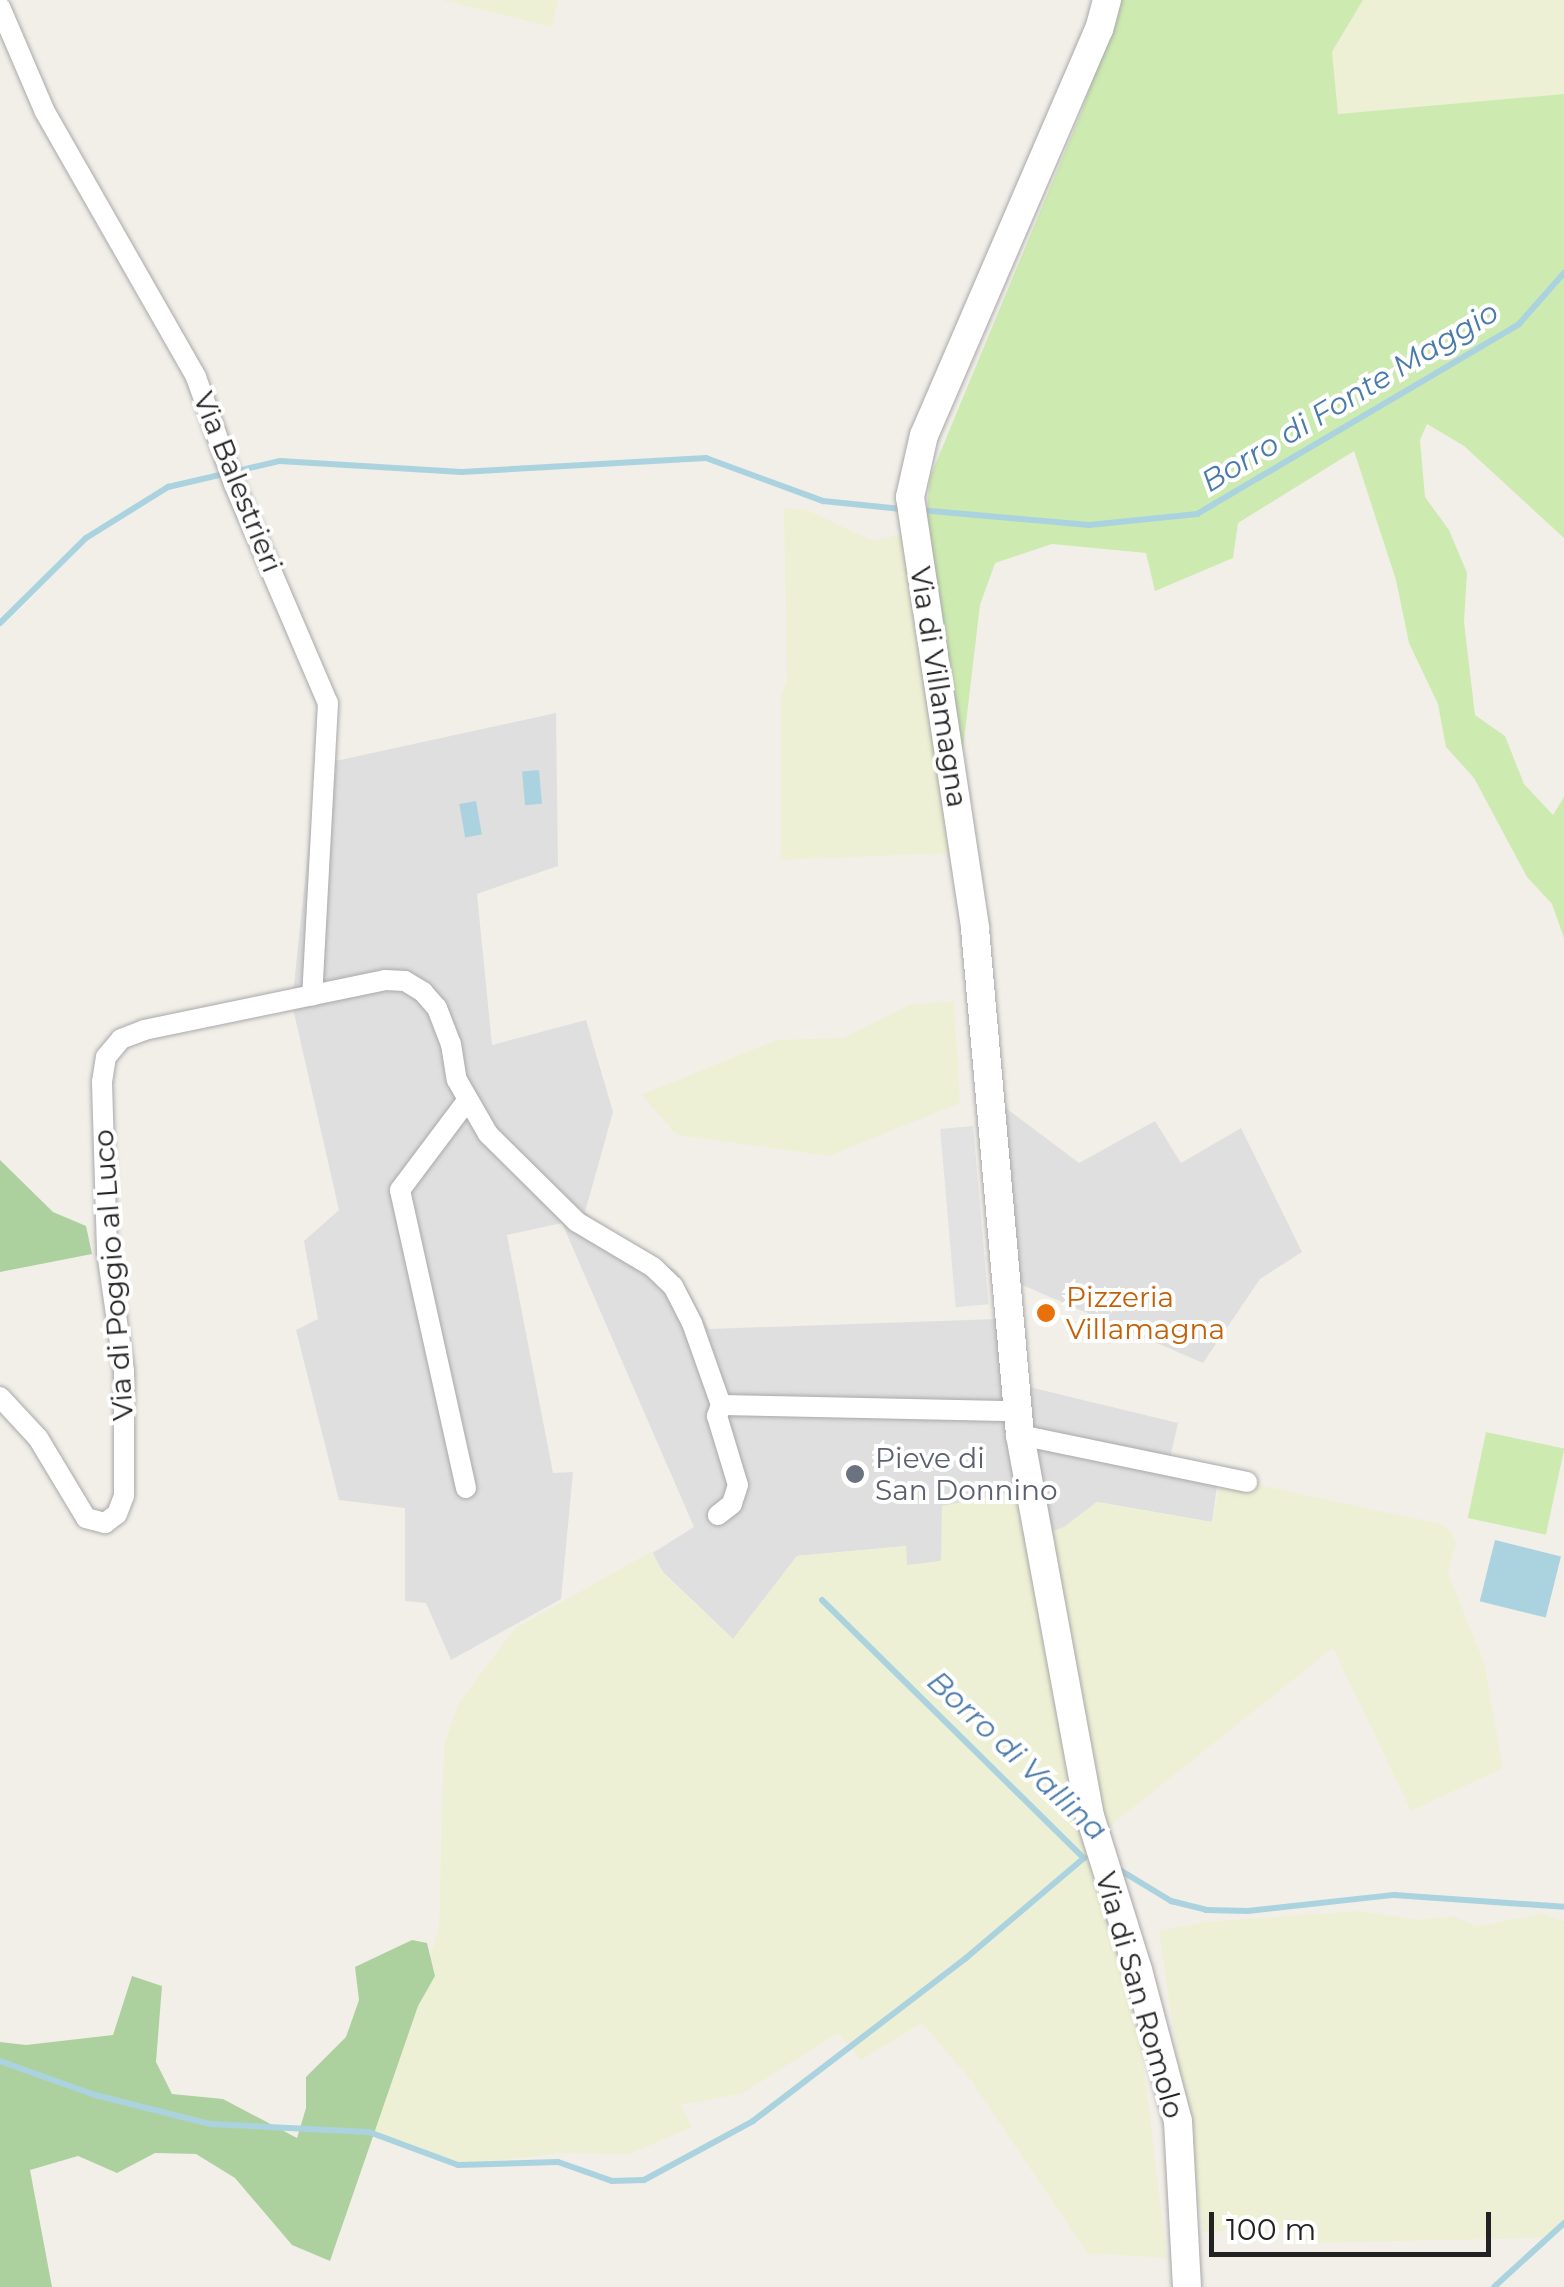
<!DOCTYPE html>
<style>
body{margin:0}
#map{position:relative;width:1564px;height:2287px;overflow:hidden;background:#f2efe9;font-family:Montserrat,sans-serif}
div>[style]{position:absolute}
.residential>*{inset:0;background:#e0dfdf}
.farmland>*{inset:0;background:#eef0d5}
.grass>*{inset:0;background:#cdebb0;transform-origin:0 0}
.forest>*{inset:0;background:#add19e}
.parking>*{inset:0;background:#e2e2e2;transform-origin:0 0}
.water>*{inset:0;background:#aad3df;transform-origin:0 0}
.stream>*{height:6px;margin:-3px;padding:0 3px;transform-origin:3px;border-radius:3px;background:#aad3df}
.roads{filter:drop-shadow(0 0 2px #a9a9a9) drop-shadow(0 0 2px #a9a9a9)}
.minor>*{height:20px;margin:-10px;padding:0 10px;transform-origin:10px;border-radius:10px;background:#fff}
.tertiary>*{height:28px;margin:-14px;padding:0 14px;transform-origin:14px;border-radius:14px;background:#fff}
.dots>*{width:28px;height:28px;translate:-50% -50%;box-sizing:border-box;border:5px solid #fff;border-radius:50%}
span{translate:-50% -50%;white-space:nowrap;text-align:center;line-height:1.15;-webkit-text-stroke:8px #fff;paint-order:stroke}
.street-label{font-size:28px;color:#222}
.food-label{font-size:28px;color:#c56008}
.left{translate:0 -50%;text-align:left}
.worship-label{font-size:28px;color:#5b616d}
.water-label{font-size:30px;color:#4a7aab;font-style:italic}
.scale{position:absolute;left:1209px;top:2212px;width:282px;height:45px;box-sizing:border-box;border:5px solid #222;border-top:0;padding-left:12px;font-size:30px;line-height:35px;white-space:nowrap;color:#222;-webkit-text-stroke:8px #fff;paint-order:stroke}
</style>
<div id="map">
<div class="residential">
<div style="clip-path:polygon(556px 713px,558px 866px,477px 894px,492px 1045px,586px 1020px,613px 1112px,585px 1212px,600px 1226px,677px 1271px,709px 1329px,997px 1319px,979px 1088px,1079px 1163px,1155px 1121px,1181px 1163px,1241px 1128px,1302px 1252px,1260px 1279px,1203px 1363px,1013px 1281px,1021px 1385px,1178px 1423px,1169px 1462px,1219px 1471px,1212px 1522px,1097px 1502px,1064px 1528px,1023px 1541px,943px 1506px,942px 1561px,906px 1566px,906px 1546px,797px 1556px,733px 1639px,663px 1572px,651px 1554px,694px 1527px,562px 1223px,507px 1235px,553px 1473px,573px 1472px,561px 1599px,451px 1660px,426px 1603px,405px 1601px,405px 1508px,339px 1500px,296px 1330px,318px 1319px,304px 1241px,339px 1210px,292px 1004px,317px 765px)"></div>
</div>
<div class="farmland">
<div style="clip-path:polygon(441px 0,558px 0,552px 27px)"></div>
<div style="clip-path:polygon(1363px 0,1564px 0,1564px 94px,1338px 114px,1332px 52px)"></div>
<div style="clip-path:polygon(784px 508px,805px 509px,873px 541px,902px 534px,929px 678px,952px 853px,781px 860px,781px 696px,787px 680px)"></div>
<div style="clip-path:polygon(954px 1001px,960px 1103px,829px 1156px,677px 1135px,641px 1095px,776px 1040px,843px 1038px,909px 1005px)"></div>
<div style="clip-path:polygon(1221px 1477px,1441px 1524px,1451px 1531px,1456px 1543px,1448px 1573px,1484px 1662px,1503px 1768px,1411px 1811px,1333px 1648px,1085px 1846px,1139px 2028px,1167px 2258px,1087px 2253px,972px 2082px,922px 2023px,861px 2060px,838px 2033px,743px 2093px,681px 2105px,692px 2127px,629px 2154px,563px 2153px,458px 2165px,369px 2132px,418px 2006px,435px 1976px,429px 1962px,439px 1926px,444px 1745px,458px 1704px,514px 1629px,652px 1551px,663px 1573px,733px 1639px,797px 1556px,906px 1546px,907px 1565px,941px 1561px,942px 1506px,1020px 1491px,1024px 1541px,1064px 1527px,1097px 1502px,1212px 1522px)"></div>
<div style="clip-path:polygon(1359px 1911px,1419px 1920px,1452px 1916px,1477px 1926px,1542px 1914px,1564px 1921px,1564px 2223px,1548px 2238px,1297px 2243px,1280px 2229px,1249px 2220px,1230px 2230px,1203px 2233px,1159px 1931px,1203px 1922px)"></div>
</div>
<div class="grass">
<div style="clip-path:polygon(1120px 0,1363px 0,1332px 52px,1338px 114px,1564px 94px,1564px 538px,1464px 446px,1427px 424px,1420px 440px,1425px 497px,1449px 530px,1467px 573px,1464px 622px,1475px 715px,1505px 736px,1524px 784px,1553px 815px,1564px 797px,1564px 938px,1552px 904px,1527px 877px,1474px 778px,1446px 747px,1438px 704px,1409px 643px,1396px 580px,1354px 451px,1238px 523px,1233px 558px,1155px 591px,1146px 553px,1052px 544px,995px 563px,980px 605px,962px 757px,925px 531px,930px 477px,1081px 113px)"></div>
<div style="left:1486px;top:1432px;width:80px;height:88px;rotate:12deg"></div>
</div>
<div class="forest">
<div style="clip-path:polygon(0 1160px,53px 1212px,86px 1226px,92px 1254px,0 1272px)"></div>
<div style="clip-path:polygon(412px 1940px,427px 1943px,435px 1976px,418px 2006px,330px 2261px,292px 2245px,235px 2178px,196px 2154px,155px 2153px,117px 2173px,78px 2156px,30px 2170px,52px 2287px,0 2287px,0 2042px,26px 2045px,113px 2035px,132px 1976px,162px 1986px,156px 2062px,172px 2094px,223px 2099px,297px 2138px,306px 2108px,306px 2077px,346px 2037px,359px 2000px,355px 1967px)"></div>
</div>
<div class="parking">
<div style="left:973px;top:1126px;width:179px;height:33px;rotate:85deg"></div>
</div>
<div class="water">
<div style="left:539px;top:770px;width:34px;height:17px;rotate:85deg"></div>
<div style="left:476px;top:801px;width:34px;height:17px;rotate:80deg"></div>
<div style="left:1495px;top:1540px;width:68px;height:63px;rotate:14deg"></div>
</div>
<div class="stream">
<div style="left:920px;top:510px;width:170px;rotate:5.1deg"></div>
<div style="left:1089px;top:525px;width:109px;rotate:-5.8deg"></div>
<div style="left:1197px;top:514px;width:374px;rotate:-30.5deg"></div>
<div style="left:1519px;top:324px;width:68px;rotate:-48.6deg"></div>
<div style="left:0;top:623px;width:121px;rotate:-44.7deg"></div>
<div style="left:86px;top:538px;width:97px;rotate:-31.9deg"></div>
<div style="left:168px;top:487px;width:115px;rotate:-13.1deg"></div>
<div style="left:280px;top:461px;width:182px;rotate:3.5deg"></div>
<div style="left:462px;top:472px;width:244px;rotate:-3.3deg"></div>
<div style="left:706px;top:458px;width:125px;rotate:20.2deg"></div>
<div style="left:823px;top:501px;width:79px;rotate:5.8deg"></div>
<div style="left:822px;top:1600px;width:368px;rotate:44.6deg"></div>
<div style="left:1115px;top:1867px;width:66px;rotate:31.3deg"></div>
<div style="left:1171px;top:1901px;width:36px;rotate:14deg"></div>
<div style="left:1206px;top:1910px;width:42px;rotate:1.4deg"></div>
<div style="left:1248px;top:1911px;width:147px;rotate:-6.3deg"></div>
<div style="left:1394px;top:1895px;width:170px;rotate:4deg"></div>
<div style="left:0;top:2061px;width:101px;rotate:19.7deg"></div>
<div style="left:95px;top:2095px;width:119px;rotate:14.2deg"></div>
<div style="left:210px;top:2124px;width:159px;rotate:2.9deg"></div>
<div style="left:369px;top:2132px;width:95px;rotate:20.3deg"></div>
<div style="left:458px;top:2165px;width:100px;rotate:-1.7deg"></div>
<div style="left:558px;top:2162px;width:57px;rotate:19.4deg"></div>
<div style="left:612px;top:2181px;width:32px;rotate:-2deg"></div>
<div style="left:644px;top:2180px;width:124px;rotate:-28.4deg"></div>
<div style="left:753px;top:2121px;width:268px;rotate:-37.4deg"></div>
<div style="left:966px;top:1958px;width:155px;rotate:-40.3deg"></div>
<div style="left:1494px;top:2287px;width:95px;rotate:-42.4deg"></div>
</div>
<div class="roads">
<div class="minor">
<div style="left:0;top:7px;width:114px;rotate:66.8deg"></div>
<div style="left:45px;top:112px;width:305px;rotate:60.3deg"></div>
<div style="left:196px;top:377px;width:114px;rotate:70.4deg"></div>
<div style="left:234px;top:484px;width:238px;rotate:66.8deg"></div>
<div style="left:328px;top:703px;width:293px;rotate:93.1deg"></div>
<div style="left:0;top:1397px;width:56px;rotate:47.2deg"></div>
<div style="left:38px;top:1438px;width:93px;rotate:59deg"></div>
<div style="left:86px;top:1518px;width:20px;rotate:15deg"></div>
<div style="left:105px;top:1523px;width:15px;rotate:-37deg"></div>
<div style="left:117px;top:1514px;width:19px;rotate:-69deg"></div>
<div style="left:124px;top:1496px;width:125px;rotate:-90deg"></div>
<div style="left:124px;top:1371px;width:121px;rotate:-98.1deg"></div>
<div style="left:107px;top:1251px;width:169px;rotate:-91.7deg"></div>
<div style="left:102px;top:1082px;width:25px;rotate:-81deg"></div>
<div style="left:106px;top:1057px;width:23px;rotate:-50deg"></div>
<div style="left:121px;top:1039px;width:25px;rotate:-21deg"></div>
<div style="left:144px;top:1030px;width:246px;rotate:-11.7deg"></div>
<div style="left:385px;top:980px;width:20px;rotate:3deg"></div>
<div style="left:405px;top:981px;width:21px;rotate:31deg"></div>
<div style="left:423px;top:992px;width:21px;rotate:49deg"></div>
<div style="left:437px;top:1008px;width:39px;rotate:69deg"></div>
<div style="left:451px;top:1044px;width:36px;rotate:81deg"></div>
<div style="left:457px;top:1080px;width:62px;rotate:60.1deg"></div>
<div style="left:488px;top:1134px;width:125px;rotate:44.7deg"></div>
<div style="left:577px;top:1222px;width:88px;rotate:30.6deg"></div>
<div style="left:653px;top:1267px;width:28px;rotate:44deg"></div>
<div style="left:673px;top:1286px;width:42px;rotate:62.8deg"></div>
<div style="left:692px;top:1323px;width:87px;rotate:70.5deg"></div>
<div style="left:721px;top:1405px;width:12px;rotate:110deg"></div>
<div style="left:717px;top:1416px;width:72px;rotate:73.1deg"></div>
<div style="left:738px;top:1485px;width:20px;rotate:108deg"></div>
<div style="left:732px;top:1504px;width:18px;rotate:142deg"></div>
<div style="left:721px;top:1405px;width:296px;rotate:1.2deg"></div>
<div style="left:1020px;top:1435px;width:232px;rotate:11.7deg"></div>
<div style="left:466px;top:1488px;width:305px;rotate:-102.5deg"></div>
<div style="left:400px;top:1190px;width:110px;rotate:-53.1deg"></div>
</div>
<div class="tertiary">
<div style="left:1107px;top:0;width:30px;rotate:105deg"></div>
<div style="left:1099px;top:29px;width:442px;rotate:113.3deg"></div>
<div style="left:924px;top:435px;width:64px;rotate:102.7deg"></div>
<div style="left:910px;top:497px;width:437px;rotate:81.4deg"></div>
<div style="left:975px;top:929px;width:508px;rotate:84.92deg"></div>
<div style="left:1020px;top:1435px;width:387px;rotate:79.6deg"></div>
<div style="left:1090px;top:1816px;width:161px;rotate:72.7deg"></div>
<div style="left:1138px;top:1970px;width:156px;rotate:75.2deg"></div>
<div style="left:1178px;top:2121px;width:166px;rotate:86.9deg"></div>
</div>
</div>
<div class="dots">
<div style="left:1046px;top:1313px;background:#e8710a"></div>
<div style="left:855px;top:1474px;background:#6b7280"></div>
</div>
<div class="street-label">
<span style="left:238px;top:482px;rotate:68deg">Via Balestrieri</span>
<span style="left:939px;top:687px;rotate:81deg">Via di Villamagna</span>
<span style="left:113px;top:1275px;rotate:-94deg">Via di Poggio al Luco</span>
<span style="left:1140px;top:1995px;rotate:74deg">Via di San Romolo</span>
</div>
<div class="food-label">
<span class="left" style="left:1066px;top:1313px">Pizzeria<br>Villamagna</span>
</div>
<div class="worship-label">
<span class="left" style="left:875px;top:1474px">Pieve di<br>San Donnino</span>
</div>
<div class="water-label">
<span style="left:1350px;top:397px;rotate:-31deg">Borro di Fonte Maggio</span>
<span style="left:1017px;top:1756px;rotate:43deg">Borro di Vallina</span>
</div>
<div class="scale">100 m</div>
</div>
